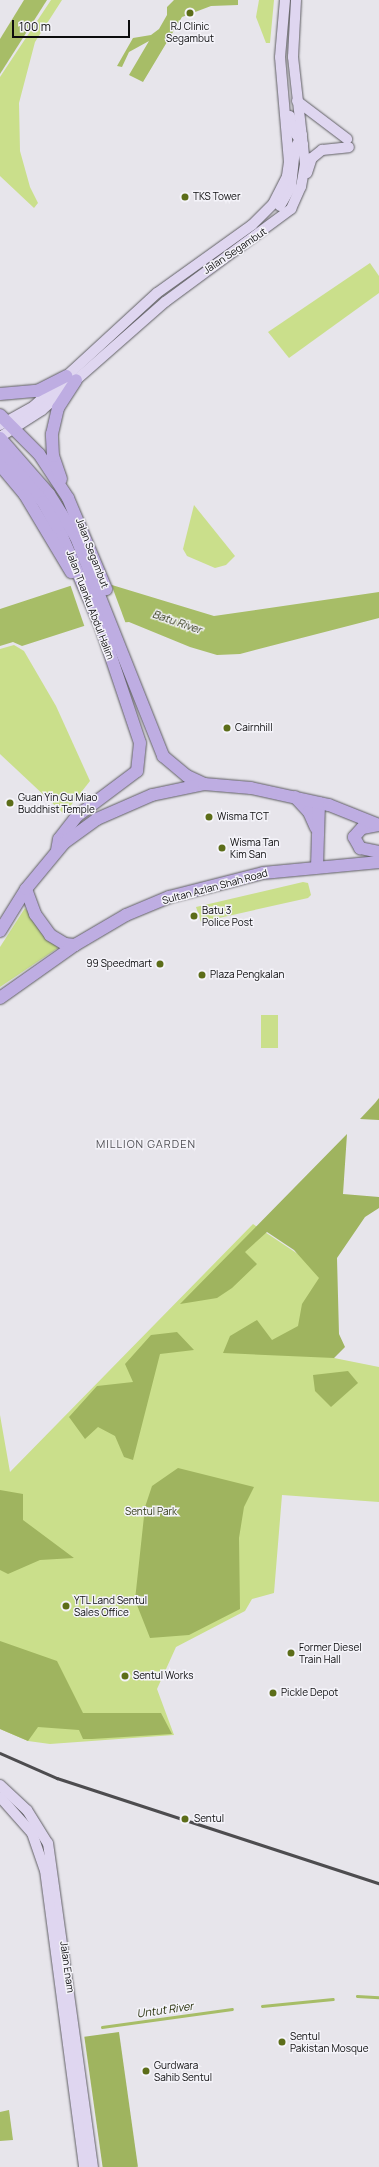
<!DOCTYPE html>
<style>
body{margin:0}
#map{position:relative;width:379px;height:2167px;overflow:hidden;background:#e7e5eb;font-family:Manrope,sans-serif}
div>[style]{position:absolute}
.green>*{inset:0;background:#cadf8b;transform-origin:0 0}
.forest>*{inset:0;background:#9fb45f;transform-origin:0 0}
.water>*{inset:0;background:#a7bd67}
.pier>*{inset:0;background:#e7e5eb}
.stream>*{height:2.5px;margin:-1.25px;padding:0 1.25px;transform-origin:1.25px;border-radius:1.25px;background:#a7bd67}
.roads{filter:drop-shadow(0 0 1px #5f5e63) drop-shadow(0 0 1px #5f5e63)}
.secondary>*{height:10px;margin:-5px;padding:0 5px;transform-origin:5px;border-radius:5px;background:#dfd6f0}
.primary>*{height:12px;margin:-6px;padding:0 6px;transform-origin:6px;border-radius:6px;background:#beade2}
.rail>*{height:2.5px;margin:-1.25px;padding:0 1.25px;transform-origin:1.25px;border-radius:1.25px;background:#4d4c4f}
.dots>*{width:11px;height:11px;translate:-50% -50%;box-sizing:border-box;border:2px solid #f4f3f9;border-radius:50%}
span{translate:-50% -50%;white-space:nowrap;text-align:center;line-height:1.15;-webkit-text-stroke:3px #f4f3f9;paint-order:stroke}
.poi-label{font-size:10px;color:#0c0c0d}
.left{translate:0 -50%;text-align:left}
.right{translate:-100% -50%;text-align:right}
.street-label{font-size:10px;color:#0c0c0d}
.park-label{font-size:10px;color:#343d18}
.water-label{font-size:11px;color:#28300b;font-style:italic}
.neighbourhood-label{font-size:11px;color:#515055;letter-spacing:1px}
.scale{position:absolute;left:12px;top:20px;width:118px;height:18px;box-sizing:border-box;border:2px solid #0c0c0d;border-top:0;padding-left:5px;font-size:12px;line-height:14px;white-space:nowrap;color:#0c0c0d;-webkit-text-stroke:3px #f4f3f9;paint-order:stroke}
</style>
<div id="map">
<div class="green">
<div style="clip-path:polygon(51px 0,62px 0,35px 42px,19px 103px,20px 151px,30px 187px,38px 203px,34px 208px,0 176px,0 77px)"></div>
<div style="clip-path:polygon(259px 0,274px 0,270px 43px,266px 43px,256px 17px)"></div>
<div style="clip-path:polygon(370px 263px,379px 276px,379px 293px,289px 358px,268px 332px)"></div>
<div style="clip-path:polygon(194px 505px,235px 556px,226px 565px,215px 568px,187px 556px,183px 549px)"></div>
<div style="clip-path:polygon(14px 645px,24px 651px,56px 706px,90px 781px,64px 814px,0 754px,0 649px)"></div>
<div style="clip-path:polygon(303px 882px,308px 883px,311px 895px,308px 898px,201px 922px,196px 907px)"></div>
<div style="clip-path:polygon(25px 908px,58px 948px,0 987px,0 947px)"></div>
<div style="left:261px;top:1015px;width:17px;height:33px"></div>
<div style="clip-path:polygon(253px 1224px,325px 1272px,334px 1358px,379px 1367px,379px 1502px,282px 1495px,274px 1593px,252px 1599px,245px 1611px,176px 1647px,157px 1689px,174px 1735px,50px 1744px,28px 1741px,0 1729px,0 1415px,10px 1472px)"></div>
</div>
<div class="forest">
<div style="clip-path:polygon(379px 1098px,379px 1120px,360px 1119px,375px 1103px)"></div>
<div style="clip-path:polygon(347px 1134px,343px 1194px,379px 1197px,379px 1208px,365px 1217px,337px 1258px,339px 1334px,345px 1347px,334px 1358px,223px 1353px,230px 1336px,257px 1320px,272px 1340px,298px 1326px,302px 1304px,319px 1278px,294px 1250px,267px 1232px,245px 1252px,257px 1264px,232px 1288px,217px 1298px,180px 1304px)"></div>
<div style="clip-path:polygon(177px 1332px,194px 1350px,160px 1354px,133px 1460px,124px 1457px,115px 1436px,98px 1427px,85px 1439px,69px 1417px,97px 1386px,133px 1382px,125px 1364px,151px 1335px)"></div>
<div style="clip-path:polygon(348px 1371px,358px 1383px,331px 1407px,315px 1391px,313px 1375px)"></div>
<div style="clip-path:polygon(178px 1468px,254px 1487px,244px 1507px,239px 1538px,240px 1609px,189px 1635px,150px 1638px,135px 1600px,145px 1507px,152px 1486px)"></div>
<div style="clip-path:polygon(0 1490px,23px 1494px,23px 1520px,74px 1558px,40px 1560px,8px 1574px,0 1570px)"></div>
<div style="clip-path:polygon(0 1641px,57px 1661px,83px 1713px,161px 1713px,172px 1734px,92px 1739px,83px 1739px,79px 1730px,38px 1727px,28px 1741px,0 1729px)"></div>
<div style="left:119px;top:2032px;width:136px;height:35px;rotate:82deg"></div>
</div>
<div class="water">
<div style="clip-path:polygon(24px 0,47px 0,0 74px,0 39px)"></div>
<div style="clip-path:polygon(174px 0,238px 0,238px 5px,211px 6px,182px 17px,143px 82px,129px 75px,149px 41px,129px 52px,122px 67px,117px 66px,133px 38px,151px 35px,159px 29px,167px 15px,167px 7px)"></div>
<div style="clip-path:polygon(102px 582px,214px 616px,379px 592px,379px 618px,240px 654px,217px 655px,190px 647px,129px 622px,84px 626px,22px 646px,13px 642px,0 646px,0 609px,70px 586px)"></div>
<div style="clip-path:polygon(9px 2110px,13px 2140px,0 2141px,0 2112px)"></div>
</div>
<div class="pier">
<div style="clip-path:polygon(102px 580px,110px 581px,126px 624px,85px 628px,70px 584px)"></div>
</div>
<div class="stream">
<div style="left:357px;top:1996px;width:22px;rotate:3deg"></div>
<div style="left:262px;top:2006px;width:71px;rotate:-5.6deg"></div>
<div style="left:102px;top:2027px;width:131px;rotate:-7.9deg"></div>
</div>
<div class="roads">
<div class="secondary">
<div style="left:297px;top:101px;width:63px;rotate:37.2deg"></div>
<div style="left:290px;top:116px;width:13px;rotate:81deg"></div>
<div style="left:292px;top:129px;width:19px;rotate:54deg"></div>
<div style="left:307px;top:173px;width:16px;rotate:-72deg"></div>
<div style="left:312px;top:158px;width:13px;rotate:-39deg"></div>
<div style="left:322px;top:150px;width:27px;rotate:-6deg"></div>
<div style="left:280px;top:206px;width:22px;rotate:-60deg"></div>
<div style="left:291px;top:187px;width:39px;rotate:-84deg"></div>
<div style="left:295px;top:148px;width:15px;rotate:-62deg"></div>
<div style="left:0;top:425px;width:39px;rotate:-29deg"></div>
<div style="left:34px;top:406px;width:167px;rotate:-42.6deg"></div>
<div style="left:157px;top:293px;width:117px;rotate:-35.6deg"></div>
<div style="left:252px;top:225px;width:30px;rotate:-45deg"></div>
<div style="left:273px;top:204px;width:31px;rotate:-63deg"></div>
<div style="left:287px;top:176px;width:14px;rotate:-82deg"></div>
<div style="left:289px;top:162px;width:105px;rotate:-94.9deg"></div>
<div style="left:280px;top:57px;width:57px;rotate:-85deg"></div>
<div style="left:0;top:437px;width:50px;rotate:-32.7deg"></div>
<div style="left:42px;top:410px;width:164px;rotate:-41.3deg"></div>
<div style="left:165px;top:302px;width:157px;rotate:-36.4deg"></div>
<div style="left:291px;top:209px;width:24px;rotate:-66deg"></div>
<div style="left:301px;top:187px;width:23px;rotate:-80deg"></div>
<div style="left:305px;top:164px;width:108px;rotate:-96.4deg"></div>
<div style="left:293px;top:57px;width:57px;rotate:-87deg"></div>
<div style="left:0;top:1785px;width:37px;rotate:43deg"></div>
<div style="left:27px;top:1810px;width:39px;rotate:58deg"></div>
<div style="left:48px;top:1843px;width:327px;rotate:82.1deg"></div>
<div style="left:0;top:1797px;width:48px;rotate:48.4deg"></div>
<div style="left:32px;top:1833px;width:39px;rotate:71deg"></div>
<div style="left:45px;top:1870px;width:300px;rotate:82.5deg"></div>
</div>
<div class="primary">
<div style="left:0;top:394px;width:37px;rotate:-5deg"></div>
<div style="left:37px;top:391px;width:33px;rotate:-27deg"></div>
<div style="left:0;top:415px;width:55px;rotate:45deg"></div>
<div style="left:39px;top:454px;width:53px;rotate:56.6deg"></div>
<div style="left:68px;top:498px;width:99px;rotate:67.3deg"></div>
<div style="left:0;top:438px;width:74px;rotate:48.8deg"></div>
<div style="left:49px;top:494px;width:51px;rotate:57.9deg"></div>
<div style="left:76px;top:537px;width:236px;rotate:68.3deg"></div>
<div style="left:163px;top:756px;width:31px;rotate:40deg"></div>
<div style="left:187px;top:776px;width:19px;rotate:25deg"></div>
<div style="left:0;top:451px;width:67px;rotate:49.9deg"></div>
<div style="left:43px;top:502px;width:39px;rotate:61deg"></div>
<div style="left:62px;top:536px;width:99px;rotate:66.8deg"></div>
<div style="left:101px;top:627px;width:122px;rotate:71.4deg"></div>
<div style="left:140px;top:743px;width:28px;rotate:96deg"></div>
<div style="left:137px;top:771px;width:75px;rotate:143.1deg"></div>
<div style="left:77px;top:816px;width:29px;rotate:128deg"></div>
<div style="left:59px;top:839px;width:11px;rotate:100deg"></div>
<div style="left:0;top:465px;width:39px;rotate:50deg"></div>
<div style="left:25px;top:495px;width:90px;rotate:59.1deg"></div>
<div style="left:61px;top:479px;width:24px;rotate:-109deg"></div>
<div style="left:53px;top:456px;width:22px;rotate:-93deg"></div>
<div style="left:52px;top:434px;width:27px;rotate:-77deg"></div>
<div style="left:58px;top:408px;width:33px;rotate:-57deg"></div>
<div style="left:295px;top:797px;width:21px;rotate:47deg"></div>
<div style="left:309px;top:812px;width:17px;rotate:66deg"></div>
<div style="left:378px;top:825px;width:16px;rotate:169deg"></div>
<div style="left:362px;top:828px;width:12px;rotate:132deg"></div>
<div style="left:354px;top:837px;width:13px;rotate:61deg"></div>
<div style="left:360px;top:848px;width:19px;rotate:12deg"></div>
<div style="left:317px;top:867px;width:64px;rotate:-88.2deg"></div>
<div style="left:26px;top:889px;width:27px;rotate:70deg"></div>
<div style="left:35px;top:914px;width:26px;rotate:54deg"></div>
<div style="left:50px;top:935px;width:17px;rotate:31deg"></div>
<div style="left:65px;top:944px;width:10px;rotate:6deg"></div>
<div style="left:0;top:931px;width:49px;rotate:-58.2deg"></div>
<div style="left:26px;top:889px;width:60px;rotate:-50.4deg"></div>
<div style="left:64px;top:843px;width:41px;rotate:-36deg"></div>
<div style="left:97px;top:819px;width:60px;rotate:-23.6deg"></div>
<div style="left:152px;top:795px;width:53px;rotate:-11.9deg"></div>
<div style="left:204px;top:784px;width:47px;rotate:4.9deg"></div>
<div style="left:251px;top:788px;width:80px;rotate:12.3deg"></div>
<div style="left:329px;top:805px;width:54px;rotate:21.8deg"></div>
<div style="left:0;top:998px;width:92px;rotate:-35.2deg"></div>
<div style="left:75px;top:945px;width:59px;rotate:-30.5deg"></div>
<div style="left:126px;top:915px;width:47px;rotate:-22.7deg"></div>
<div style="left:169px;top:897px;width:97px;rotate:-14.3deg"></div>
<div style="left:263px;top:873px;width:117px;rotate:-5.4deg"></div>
</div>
</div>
<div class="rail">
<div style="left:0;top:1753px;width:62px;rotate:23.7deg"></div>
<div style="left:57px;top:1778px;width:339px;rotate:18.1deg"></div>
</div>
<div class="dots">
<div style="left:190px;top:13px;background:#5c6d19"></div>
<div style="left:185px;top:197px;background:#5c6d19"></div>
<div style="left:227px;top:728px;background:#5c6d19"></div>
<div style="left:10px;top:803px;background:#5c6d19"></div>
<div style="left:209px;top:817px;background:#5c6d19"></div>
<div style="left:222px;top:848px;background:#5c6d19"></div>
<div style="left:194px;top:916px;background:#5c6d19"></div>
<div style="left:160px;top:964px;background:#5c6d19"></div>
<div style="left:202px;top:975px;background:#5c6d19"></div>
<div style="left:66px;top:1606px;background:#5c6d19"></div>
<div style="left:291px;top:1653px;background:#5c6d19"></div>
<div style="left:125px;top:1676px;background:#5c6d19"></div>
<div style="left:273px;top:1693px;background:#5c6d19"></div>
<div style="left:185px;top:1819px;background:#5c6d19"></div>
<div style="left:282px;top:2042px;background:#5c6d19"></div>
<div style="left:146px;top:2071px;background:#5c6d19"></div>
</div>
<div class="poi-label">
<span style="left:190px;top:32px">RJ Clinic<br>Segambut</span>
<span class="left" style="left:193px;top:197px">TKS Tower</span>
<span class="left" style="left:235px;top:728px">Cairnhill</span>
<span class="left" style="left:18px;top:803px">Guan Yin Gu Miao<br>Buddhist Temple</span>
<span class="left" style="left:217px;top:817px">Wisma TCT</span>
<span class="left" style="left:230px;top:848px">Wisma Tan<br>Kim San</span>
<span class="left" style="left:202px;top:916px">Batu 3<br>Police Post</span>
<span class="right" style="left:152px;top:964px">99 Speedmart</span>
<span class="left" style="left:210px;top:975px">Plaza Pengkalan</span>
<span class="left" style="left:74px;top:1606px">YTL Land Sentul<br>Sales Office</span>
<span class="left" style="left:299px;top:1653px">Former Diesel<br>Train Hall</span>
<span class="left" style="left:133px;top:1676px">Sentul Works</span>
<span class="left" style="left:281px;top:1693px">Pickle Depot</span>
<span class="left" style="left:194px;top:1819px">Sentul</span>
<span class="left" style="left:290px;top:2042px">Sentul<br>Pakistan Mosque</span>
<span class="left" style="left:154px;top:2071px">Gurdwara<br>Sahib Sentul</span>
</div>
<div class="street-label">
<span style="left:235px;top:251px;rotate:-34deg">Jalan Segambut</span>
<span style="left:92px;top:553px;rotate:69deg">Jalan Segambut</span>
<span style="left:90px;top:605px;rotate:69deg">Jalan Tuanku Abdul Halim</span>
<span style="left:215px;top:887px;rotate:-15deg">Sultan Azlan Shah Road</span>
<span style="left:67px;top:1967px;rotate:82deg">Jalan Enam</span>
</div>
<div class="park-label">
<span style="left:151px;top:1512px">Sentul Park</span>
</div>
<div class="water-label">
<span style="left:177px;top:622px;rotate:19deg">Batu River</span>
<span style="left:165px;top:2010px;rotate:-8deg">Untut River</span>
</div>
<div class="neighbourhood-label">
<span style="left:146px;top:1144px">MILLION GARDEN</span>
</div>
<div class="scale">100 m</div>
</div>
